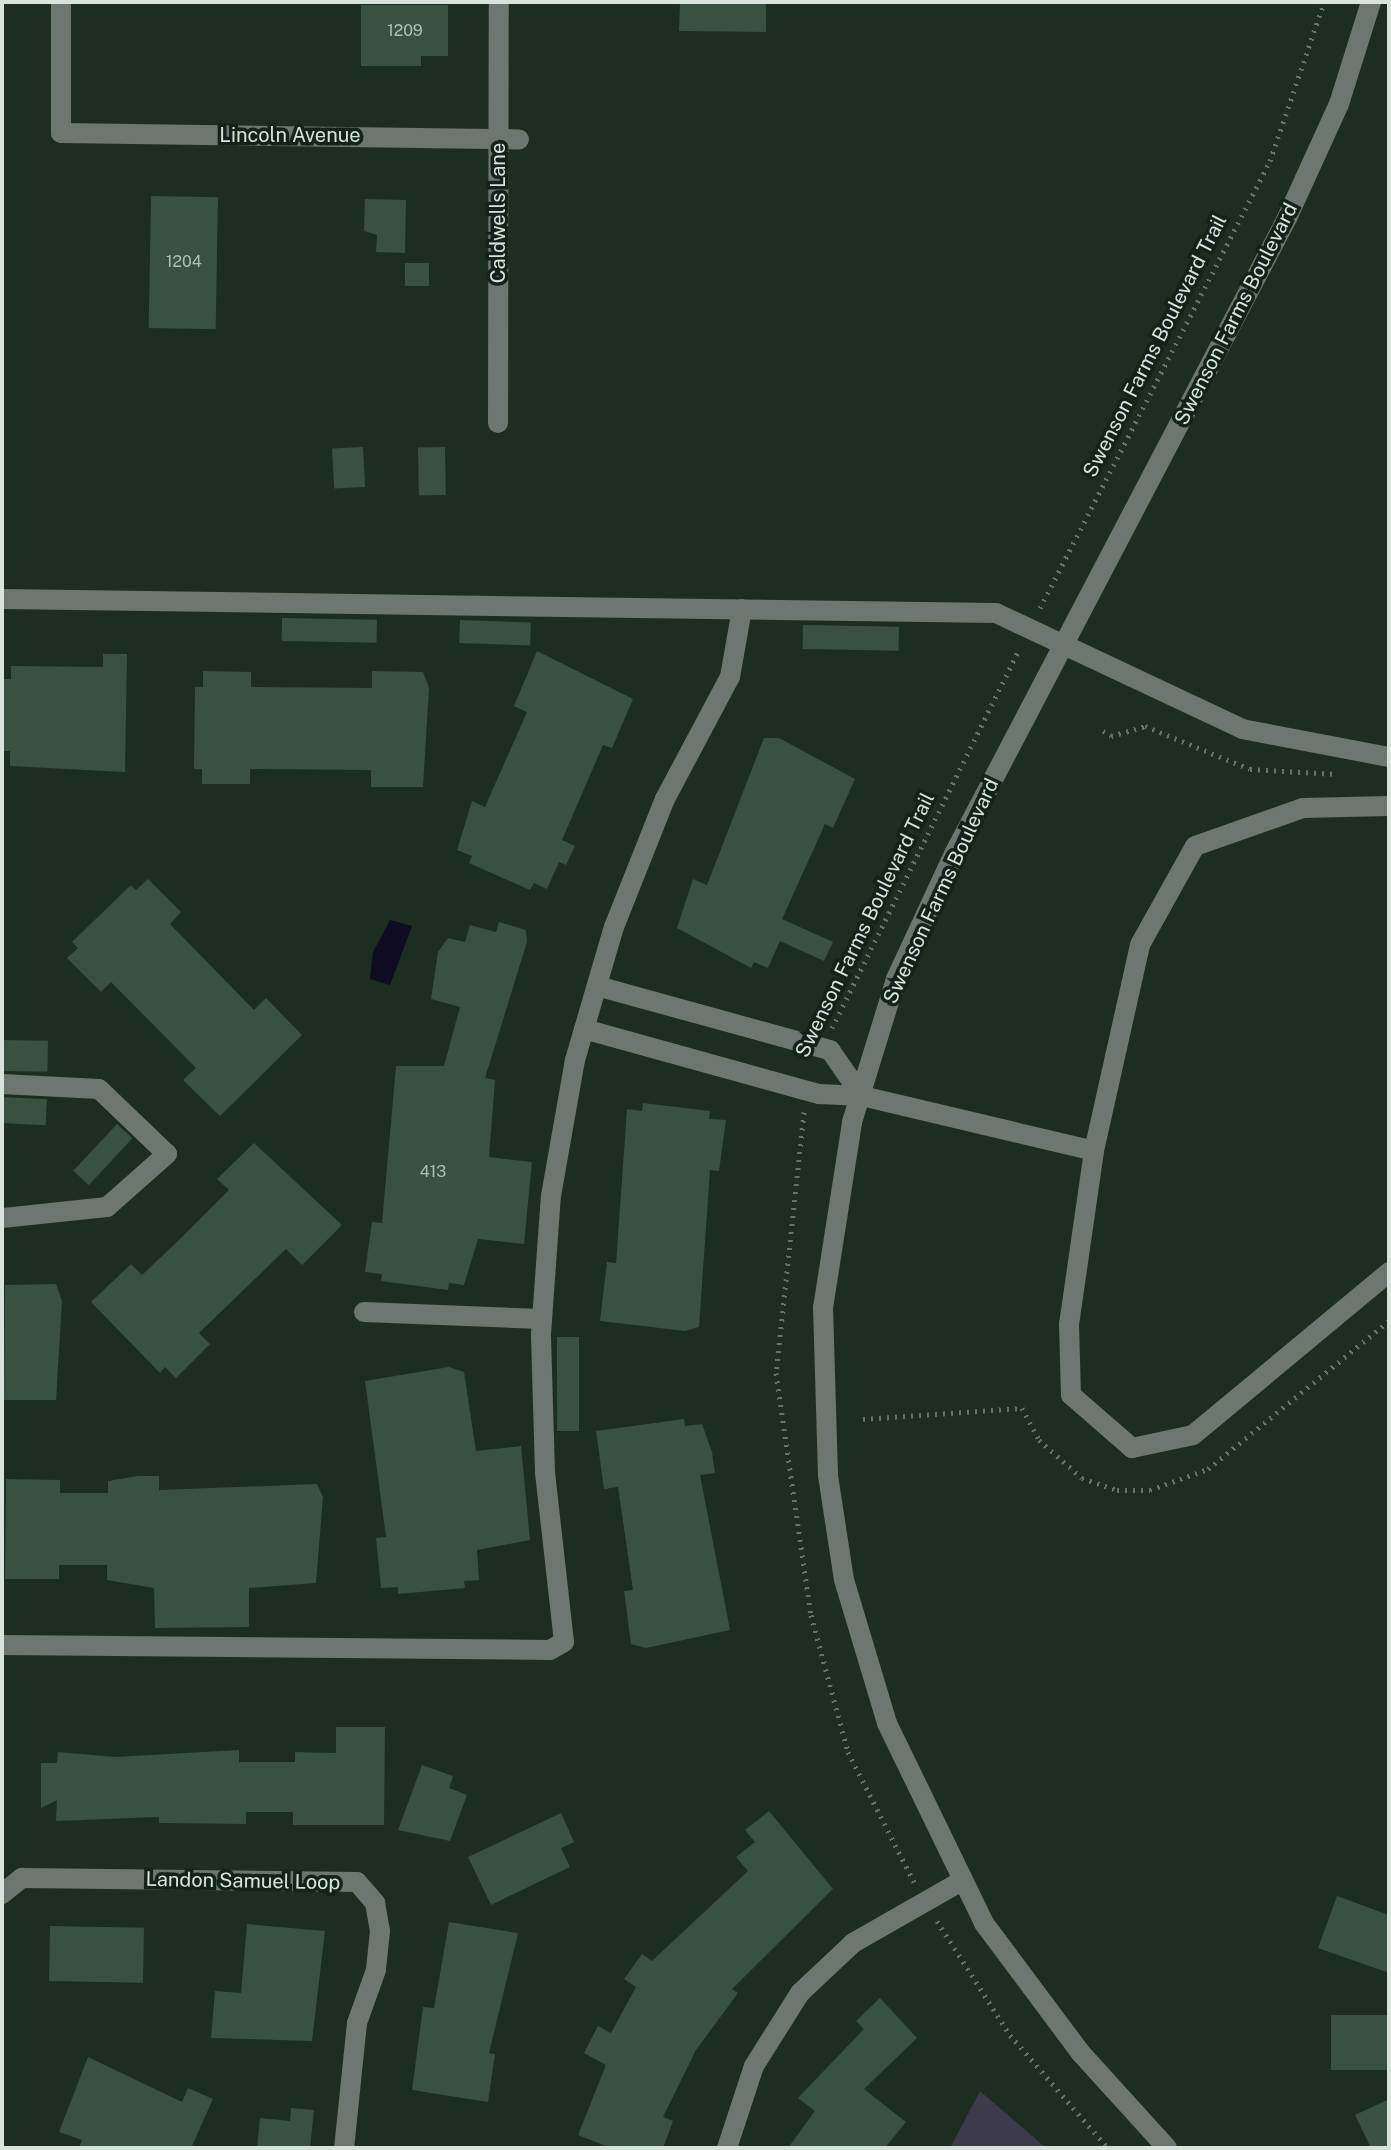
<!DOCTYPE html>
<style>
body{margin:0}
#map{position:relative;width:1391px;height:2150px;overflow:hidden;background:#1d2d22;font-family:"Public Sans",sans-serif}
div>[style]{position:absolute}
.green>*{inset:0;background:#3c3a4b}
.water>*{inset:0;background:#0f0b20}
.building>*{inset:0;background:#385140;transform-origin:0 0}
.path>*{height:5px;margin-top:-2.5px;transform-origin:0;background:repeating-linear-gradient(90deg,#657369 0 2px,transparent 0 8px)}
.minor>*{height:20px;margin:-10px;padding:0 10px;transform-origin:10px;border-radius:10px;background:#6e7670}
span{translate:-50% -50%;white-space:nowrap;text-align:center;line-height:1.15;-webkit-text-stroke:7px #132319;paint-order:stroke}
.number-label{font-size:16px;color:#b0beb4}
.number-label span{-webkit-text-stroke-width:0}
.street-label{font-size:20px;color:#d8e3db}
.frame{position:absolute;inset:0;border:4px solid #d8e3db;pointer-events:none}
</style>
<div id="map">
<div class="green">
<div style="clip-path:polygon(980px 2091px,1046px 2148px,950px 2148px)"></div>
</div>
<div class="water">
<div style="clip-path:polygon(390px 920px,412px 926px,390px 985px,370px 979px,373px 952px)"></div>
</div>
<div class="building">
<div style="clip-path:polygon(691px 2px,766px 2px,766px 32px,679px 31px,680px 3px)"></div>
<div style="clip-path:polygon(361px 5px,448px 5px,448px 56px,421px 56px,421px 66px,361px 66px)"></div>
<div style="left:151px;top:196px;width:67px;height:132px;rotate:1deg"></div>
<div style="clip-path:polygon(365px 199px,406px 200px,405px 253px,376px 252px,377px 235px,364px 231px)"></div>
<div style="left:405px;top:263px;width:24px;height:23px"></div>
<div style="left:363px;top:447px;width:40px;height:31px;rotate:87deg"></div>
<div style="left:445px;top:447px;width:48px;height:27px;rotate:89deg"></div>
<div style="left:282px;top:618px;width:95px;height:23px;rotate:1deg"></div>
<div style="left:460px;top:620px;width:71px;height:23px;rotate:2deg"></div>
<div style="left:803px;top:625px;width:96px;height:24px;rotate:1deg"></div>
<div style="clip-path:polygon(537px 651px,633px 699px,612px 748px,603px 745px,562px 840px,575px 846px,566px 865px,559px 862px,547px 889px,534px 883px,530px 890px,469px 863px,472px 856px,457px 850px,472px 801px,485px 807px,527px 712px,514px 706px)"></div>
<div style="clip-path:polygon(103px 654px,127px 654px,125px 772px,10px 766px,10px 751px,2px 751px,2px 679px,11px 679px,11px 666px,103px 667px)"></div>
<div style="clip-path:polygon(203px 671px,251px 672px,251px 687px,372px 688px,372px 671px,423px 672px,429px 688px,423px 787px,371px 787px,371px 770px,250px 769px,250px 784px,202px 784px,202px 769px,194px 769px,195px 687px,203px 687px)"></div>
<div style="clip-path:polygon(764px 738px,779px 738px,855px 779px,833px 828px,825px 824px,782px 919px,833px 942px,824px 961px,780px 941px,768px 968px,754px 962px,751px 968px,677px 928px,693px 879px,707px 885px)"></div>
<div style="clip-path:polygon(148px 879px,181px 912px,170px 924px,254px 1010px,266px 998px,302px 1035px,220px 1116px,183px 1080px,196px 1068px,111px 982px,101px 992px,67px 958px,78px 948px,72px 942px,131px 885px,136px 890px)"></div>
<div style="clip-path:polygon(499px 922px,526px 930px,527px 942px,485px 1078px,495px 1080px,489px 1157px,532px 1162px,524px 1244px,478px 1239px,464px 1285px,449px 1283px,448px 1290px,381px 1281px,382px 1274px,365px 1272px,372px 1222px,382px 1223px,396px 1066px,444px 1066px,460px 1007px,431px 999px,438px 952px,448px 938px,465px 942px,470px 925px,496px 932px)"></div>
<div style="left:2px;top:1040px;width:46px;height:31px;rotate:1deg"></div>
<div style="left:2px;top:1097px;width:45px;height:26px;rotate:3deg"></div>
<div style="clip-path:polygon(643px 1103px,710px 1111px,709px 1119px,726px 1120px,719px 1171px,710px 1170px,699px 1327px,685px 1331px,600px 1321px,607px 1262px,616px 1263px,627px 1109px,642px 1111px)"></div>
<div style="left:117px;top:1124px;width:21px;height:64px;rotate:43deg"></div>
<div style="clip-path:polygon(254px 1143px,342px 1225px,302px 1265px,286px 1249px,199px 1333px,210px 1344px,176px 1378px,165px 1367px,160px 1373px,91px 1302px,131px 1264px,142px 1275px,179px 1240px,229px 1190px,217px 1179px)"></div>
<div style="clip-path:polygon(56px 1284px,62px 1301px,56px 1400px,4px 1400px,5px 1285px)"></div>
<div style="left:557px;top:1337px;width:22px;height:94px"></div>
<div style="clip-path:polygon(449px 1367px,464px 1372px,476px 1451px,521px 1446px,530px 1540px,477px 1550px,479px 1580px,464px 1581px,465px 1588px,398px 1594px,398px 1587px,381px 1588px,376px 1538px,386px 1537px,365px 1381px)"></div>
<div style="clip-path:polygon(684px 1419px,685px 1426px,702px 1424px,712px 1452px,715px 1473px,700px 1475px,730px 1630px,646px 1648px,631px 1644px,624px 1591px,633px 1590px,618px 1487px,604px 1489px,596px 1431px)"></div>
<div style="clip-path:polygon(138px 1476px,159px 1476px,159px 1490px,317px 1484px,323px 1497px,316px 1583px,249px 1588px,249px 1627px,155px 1628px,154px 1588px,107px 1580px,107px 1565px,59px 1565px,59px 1579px,5px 1579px,6px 1479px,60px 1480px,60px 1493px,108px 1493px,108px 1481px)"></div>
<div style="clip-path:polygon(336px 1727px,385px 1727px,384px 1825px,293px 1825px,293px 1812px,246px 1812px,246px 1824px,159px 1823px,159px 1817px,56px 1821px,57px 1800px,41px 1808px,41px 1763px,57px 1763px,58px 1752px,115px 1757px,239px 1750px,239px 1762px,295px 1762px,295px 1752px,336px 1753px)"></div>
<div style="clip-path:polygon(422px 1765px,453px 1776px,449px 1788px,467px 1795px,450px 1841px,398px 1830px)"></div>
<div style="clip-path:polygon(769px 1811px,833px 1889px,732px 1989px,738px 1993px,696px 2050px,663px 2117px,673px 2121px,663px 2148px,611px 2148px,578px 2135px,606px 2065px,584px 2053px,598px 2026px,611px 2033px,636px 1987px,624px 1979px,642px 1954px,652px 1961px,748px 1871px,736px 1857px,755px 1842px,745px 1830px)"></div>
<div style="clip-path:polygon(561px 1813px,574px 1842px,561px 1848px,570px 1867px,491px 1905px,468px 1857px)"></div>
<div style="clip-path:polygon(1337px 1896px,1389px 1915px,1389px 1973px,1318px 1948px)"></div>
<div style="clip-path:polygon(449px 1922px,518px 1933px,489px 2053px,495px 2054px,488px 2102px,412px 2090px,423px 2007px,434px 2008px)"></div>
<div style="clip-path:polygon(247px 1924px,325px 1931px,312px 2041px,211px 2038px,215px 1991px,241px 1993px)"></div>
<div style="left:50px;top:1926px;width:94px;height:55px;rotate:1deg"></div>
<div style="clip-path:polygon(880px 1998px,917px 2038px,864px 2089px,906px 2122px,885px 2148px,788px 2148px,815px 2111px,798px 2098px,864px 2029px,856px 2021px)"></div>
<div style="left:1389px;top:2015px;width:55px;height:58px;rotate:90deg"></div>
<div style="clip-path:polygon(88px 2057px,182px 2102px,188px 2088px,213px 2099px,191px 2148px,79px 2148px,82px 2140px,59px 2132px)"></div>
<div style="clip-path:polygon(1389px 2099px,1389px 2148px,1371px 2148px,1355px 2115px)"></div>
<div style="clip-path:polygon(291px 2108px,314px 2110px,310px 2148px,257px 2148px,260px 2118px,290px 2121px)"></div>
</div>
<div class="path">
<div style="left:1040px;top:608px;width:503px;rotate:-62.77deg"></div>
<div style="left:1270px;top:161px;width:168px;rotate:-71.2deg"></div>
<div style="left:1103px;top:731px;width:9px;rotate:32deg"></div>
<div style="left:1111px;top:736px;width:35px;rotate:-16deg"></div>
<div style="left:1145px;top:726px;width:113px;rotate:22.3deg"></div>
<div style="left:1250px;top:769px;width:87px;rotate:3.3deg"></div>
<div style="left:832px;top:1028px;width:423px;rotate:-63.7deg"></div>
<div style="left:804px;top:1112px;width:262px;rotate:96.1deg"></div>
<div style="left:776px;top:1373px;width:245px;rotate:81.8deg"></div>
<div style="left:811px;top:1615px;width:142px;rotate:74.9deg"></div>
<div style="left:848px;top:1752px;width:146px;rotate:63.1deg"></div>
<div style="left:863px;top:1419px;width:159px;rotate:-4deg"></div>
<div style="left:1022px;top:1408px;width:36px;rotate:62deg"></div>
<div style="left:1039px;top:1440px;width:57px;rotate:41.5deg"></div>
<div style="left:1082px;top:1478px;width:37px;rotate:19deg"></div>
<div style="left:1117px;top:1490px;width:33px"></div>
<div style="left:1150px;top:1490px;width:62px;rotate:-19.9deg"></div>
<div style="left:1208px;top:1469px;width:234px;rotate:-39.3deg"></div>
<div style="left:937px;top:1921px;width:135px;rotate:57.4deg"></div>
<div style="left:1010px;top:2035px;width:150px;rotate:49.1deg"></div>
</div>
<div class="minor">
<div style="left:61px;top:2px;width:131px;rotate:90deg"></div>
<div style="left:61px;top:133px;width:458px;rotate:0.8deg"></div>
<div style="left:498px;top:423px;width:421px;rotate:-89.9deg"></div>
<div style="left:2px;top:599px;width:994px;rotate:0.81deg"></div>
<div style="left:996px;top:613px;width:272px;rotate:25.2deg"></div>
<div style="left:1242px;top:729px;width:150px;rotate:10.8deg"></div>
<div style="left:1389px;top:806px;width:86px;rotate:178.7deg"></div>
<div style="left:1303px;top:808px;width:114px;rotate:160.6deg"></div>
<div style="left:1195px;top:846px;width:113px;rotate:119.1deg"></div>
<div style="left:1140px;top:945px;width:211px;rotate:102.6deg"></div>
<div style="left:1094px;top:1151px;width:175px;rotate:98.2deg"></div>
<div style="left:1069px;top:1324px;width:71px;rotate:88.4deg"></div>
<div style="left:1071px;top:1395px;width:81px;rotate:41deg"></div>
<div style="left:1132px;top:1448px;width:62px;rotate:-12deg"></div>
<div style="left:1193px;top:1435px;width:255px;rotate:-39.7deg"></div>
<div style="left:597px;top:986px;width:242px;rotate:15.4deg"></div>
<div style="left:830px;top:1050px;width:56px;rotate:55.2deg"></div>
<div style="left:584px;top:1029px;width:244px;rotate:15.5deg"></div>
<div style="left:819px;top:1094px;width:43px;rotate:2.7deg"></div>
<div style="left:862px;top:1096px;width:238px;rotate:13.3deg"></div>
<div style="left:2px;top:1084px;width:97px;rotate:3deg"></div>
<div style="left:99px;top:1089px;width:94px;rotate:43.7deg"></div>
<div style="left:167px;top:1154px;width:80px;rotate:138.5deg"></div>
<div style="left:107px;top:1207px;width:106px;rotate:174deg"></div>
<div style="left:364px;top:1312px;width:177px;rotate:2.3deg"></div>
<div style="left:2px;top:1645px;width:548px;rotate:0.52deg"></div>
<div style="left:550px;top:1650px;width:16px;rotate:-30deg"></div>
<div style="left:564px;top:1642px;width:171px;rotate:-96.4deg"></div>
<div style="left:545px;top:1472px;width:138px;rotate:-91.7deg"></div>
<div style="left:541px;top:1334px;width:138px;rotate:-85.9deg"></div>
<div style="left:551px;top:1196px;width:138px;rotate:-80deg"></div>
<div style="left:575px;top:1060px;width:139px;rotate:-73.7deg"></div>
<div style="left:614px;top:927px;width:138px;rotate:-68.3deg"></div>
<div style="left:665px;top:799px;width:138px;rotate:-62deg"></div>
<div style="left:730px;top:677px;width:69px;rotate:-80deg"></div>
<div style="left:2px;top:1894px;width:26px;rotate:-39deg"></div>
<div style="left:22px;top:1878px;width:335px;rotate:0.7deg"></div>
<div style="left:357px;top:1882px;width:28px;rotate:49deg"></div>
<div style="left:375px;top:1903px;width:28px;rotate:80deg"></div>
<div style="left:380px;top:1931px;width:39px;rotate:96deg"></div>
<div style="left:376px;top:1970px;width:56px;rotate:109.7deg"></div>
<div style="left:357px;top:2023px;width:126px;rotate:95.9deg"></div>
<div style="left:727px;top:2148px;width:86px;rotate:-71.8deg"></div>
<div style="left:754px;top:2066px;width:86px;rotate:-57.8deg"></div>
<div style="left:800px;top:1993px;width:73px;rotate:-43.3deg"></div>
<div style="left:853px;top:1943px;width:123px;rotate:-29.7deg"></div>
<div style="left:1167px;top:2148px;width:130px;rotate:-132.2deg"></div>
<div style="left:1080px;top:2052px;width:161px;rotate:-126.7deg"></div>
<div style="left:984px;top:1923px;width:222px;rotate:-115.9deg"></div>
<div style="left:887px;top:1723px;width:149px;rotate:-106.7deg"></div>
<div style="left:844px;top:1580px;width:106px;rotate:-98.7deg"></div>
<div style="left:828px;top:1475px;width:167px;rotate:-91.7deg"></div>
<div style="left:823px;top:1308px;width:188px;rotate:-81.1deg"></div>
<div style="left:852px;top:1122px;width:150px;rotate:-72.9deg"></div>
<div style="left:896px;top:979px;width:138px;rotate:-65.1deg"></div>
<div style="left:954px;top:854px;width:718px;rotate:-62.36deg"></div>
<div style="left:1287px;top:218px;width:125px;rotate:-65.5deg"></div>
<div style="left:1339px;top:104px;width:107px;rotate:-72.6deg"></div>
</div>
<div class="number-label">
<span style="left:405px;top:31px">1209</span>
<span style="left:184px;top:262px">1204</span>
<span style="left:433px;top:1172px">413</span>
</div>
<div class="street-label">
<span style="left:290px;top:135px">Lincoln Avenue</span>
<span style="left:498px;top:213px;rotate:-90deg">Caldwells Lane</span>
<span style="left:1236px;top:314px;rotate:-63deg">Swenson Farms Boulevard</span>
<span style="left:1155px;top:346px;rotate:-63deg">Swenson Farms Boulevard Trail</span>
<span style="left:941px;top:891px;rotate:-65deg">Swenson Farms Boulevard</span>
<span style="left:865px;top:925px;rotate:-64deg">Swenson Farms Boulevard Trail</span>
<span style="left:243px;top:1881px;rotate:1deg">Landon Samuel Loop</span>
</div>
<div class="frame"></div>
</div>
